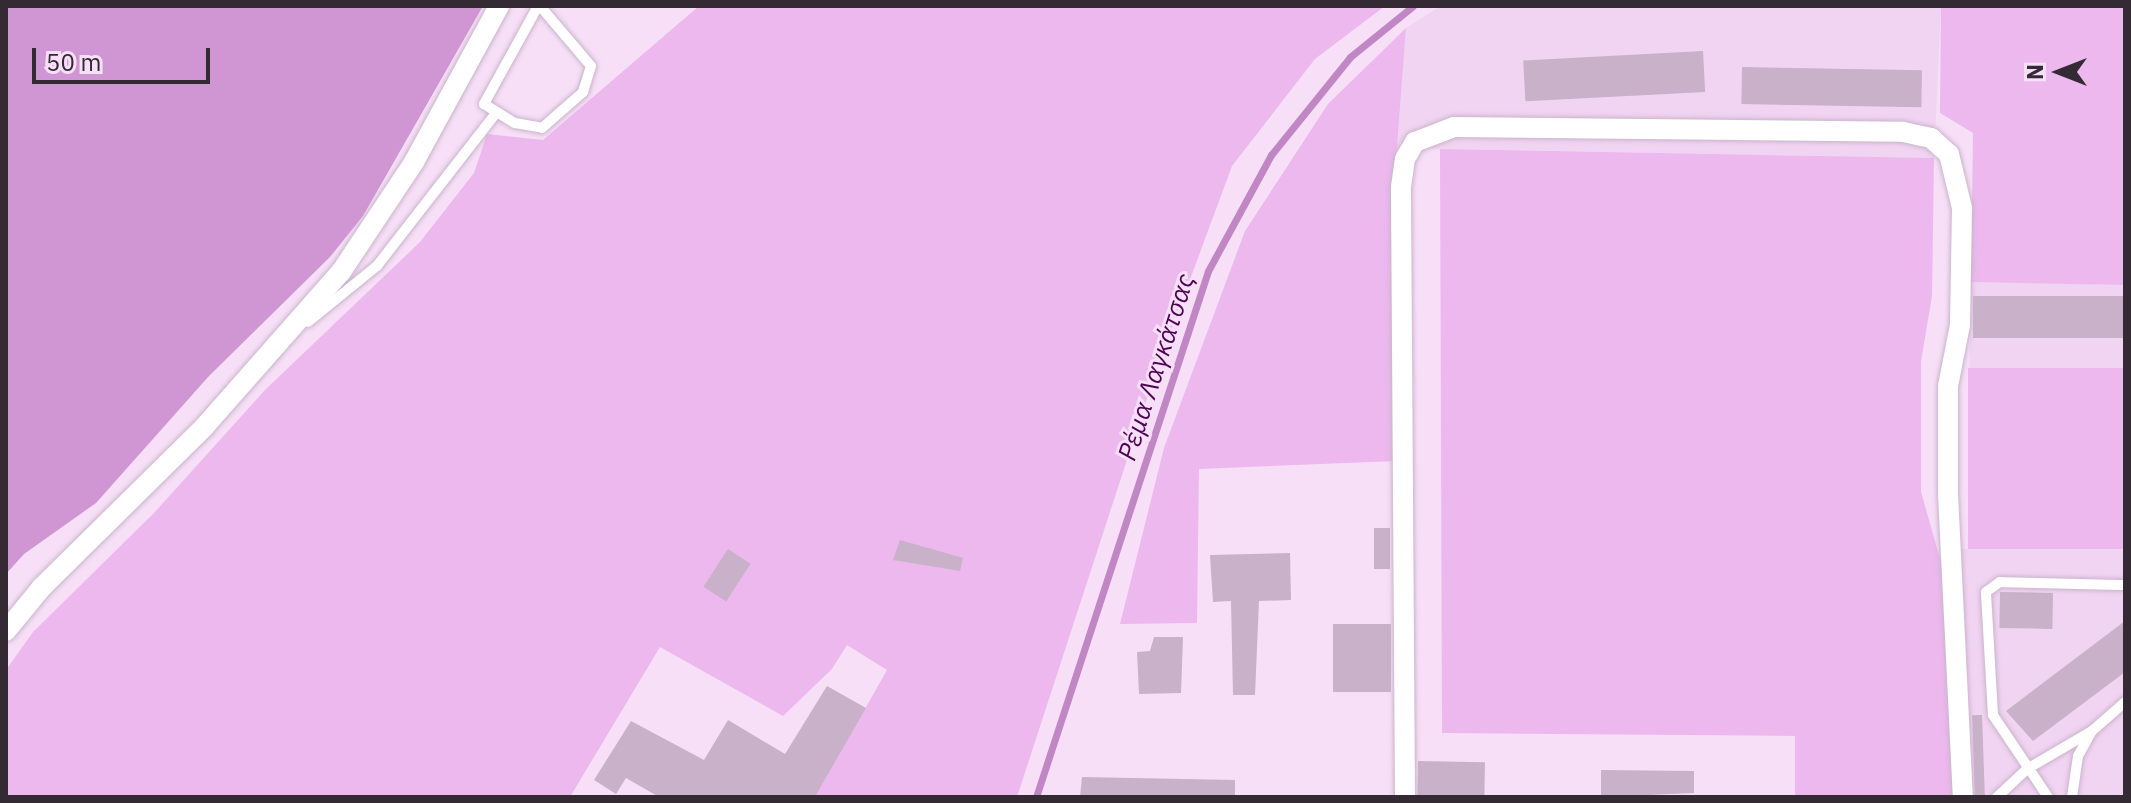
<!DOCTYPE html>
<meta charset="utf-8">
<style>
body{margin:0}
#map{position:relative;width:2131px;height:803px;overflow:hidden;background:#f6dff7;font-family:"IBM Plex Sans",sans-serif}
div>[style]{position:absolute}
.built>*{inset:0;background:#f1d3f2;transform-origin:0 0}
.green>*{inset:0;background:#ecb8ee;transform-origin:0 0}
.forest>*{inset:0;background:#d095d3}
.stream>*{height:7px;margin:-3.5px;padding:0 3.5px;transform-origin:3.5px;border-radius:3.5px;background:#c187c4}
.building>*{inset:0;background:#c8b1c9;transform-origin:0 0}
.roads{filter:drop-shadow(0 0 2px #cab4cb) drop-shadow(0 0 2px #cab4cb)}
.lane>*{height:10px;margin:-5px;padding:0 5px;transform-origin:5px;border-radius:5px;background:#fff}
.street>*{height:20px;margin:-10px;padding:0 10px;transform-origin:10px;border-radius:10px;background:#fff}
span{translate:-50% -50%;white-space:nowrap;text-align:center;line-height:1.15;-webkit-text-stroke:6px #f6dff7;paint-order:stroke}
.water-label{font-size:26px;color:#4f0354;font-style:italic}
.frame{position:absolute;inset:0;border:8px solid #332a33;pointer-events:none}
.north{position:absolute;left:2019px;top:32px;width:80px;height:80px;-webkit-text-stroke:6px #f6dff7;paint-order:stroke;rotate:270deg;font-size:22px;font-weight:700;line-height:32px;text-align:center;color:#332a33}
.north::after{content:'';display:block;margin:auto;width:28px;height:36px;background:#332a33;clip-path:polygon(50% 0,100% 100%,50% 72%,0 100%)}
.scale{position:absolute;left:32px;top:48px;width:178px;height:36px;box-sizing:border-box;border:4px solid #332a33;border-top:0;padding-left:10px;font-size:24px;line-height:28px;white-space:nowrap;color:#332a33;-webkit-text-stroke:6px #f6dff7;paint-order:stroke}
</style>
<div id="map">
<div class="built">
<div style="clip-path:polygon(1441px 6px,1941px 6px,1934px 158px,1397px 148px,1406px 28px)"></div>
<div style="left:1971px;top:282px;width:154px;height:87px;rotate:1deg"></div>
<div style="left:1959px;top:549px;width:166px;height:248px"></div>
</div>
<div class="green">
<div style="clip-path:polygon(699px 6px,1385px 6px,1315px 59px,1232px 166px,1155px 374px,1017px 797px,815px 797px,887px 670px,847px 645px,832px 669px,783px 716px,660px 647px,570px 797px,6px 797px,6px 670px,33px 632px,154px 513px,265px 390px,420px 242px,474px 173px,487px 134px,543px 140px)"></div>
<div style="clip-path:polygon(1941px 6px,2125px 6px,2125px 285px,1971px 282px,1973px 133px,1940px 113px)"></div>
<div style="clip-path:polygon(1406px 28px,1395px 173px,1396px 461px,1199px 469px,1197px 623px,1120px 624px,1164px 448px,1245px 231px,1328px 104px)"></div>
<div style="clip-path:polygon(1440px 149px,1934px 158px,1932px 296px,1921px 361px,1921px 492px,1941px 562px,1955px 797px,1795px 797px,1795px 736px,1442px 733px)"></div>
<div style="left:2125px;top:368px;width:181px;height:157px;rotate:90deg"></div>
</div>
<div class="forest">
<div style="clip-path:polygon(6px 6px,483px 6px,363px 216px,330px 257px,209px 376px,96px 503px,24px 554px,6px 574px)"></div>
</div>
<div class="stream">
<div style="left:1036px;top:797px;width:553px;rotate:-71.89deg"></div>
<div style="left:1208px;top:271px;width:132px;rotate:-61.5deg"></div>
<div style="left:1271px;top:155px;width:126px;rotate:-51.1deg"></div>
<div style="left:1350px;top:57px;width:81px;rotate:-39deg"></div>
</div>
<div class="building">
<div style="left:1703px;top:51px;width:41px;height:180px;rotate:87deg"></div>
<div style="left:1742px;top:67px;width:180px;height:37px;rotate:1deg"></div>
<div style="left:2125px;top:296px;width:42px;height:152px;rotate:90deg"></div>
<div style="left:1390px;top:528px;width:41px;height:16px;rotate:90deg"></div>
<div style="clip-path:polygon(900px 540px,963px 558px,960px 571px,893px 560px)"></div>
<div style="left:728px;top:549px;width:27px;height:45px;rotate:33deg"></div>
<div style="clip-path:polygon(1290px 553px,1291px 600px,1259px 601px,1255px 695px,1233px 695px,1231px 601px,1213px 602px,1210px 555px)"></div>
<div style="left:2000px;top:592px;width:53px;height:36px;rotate:1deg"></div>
<div style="clip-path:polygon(2125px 621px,2125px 672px,2033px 741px,2006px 711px)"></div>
<div style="left:1391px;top:624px;width:68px;height:58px;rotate:90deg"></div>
<div style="clip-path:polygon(1154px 637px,1183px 637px,1181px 693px,1139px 694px,1137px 652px,1150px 651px)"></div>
<div style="clip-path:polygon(827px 686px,866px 708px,815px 797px,659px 797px,626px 778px,616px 794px,594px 780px,631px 721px,704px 760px,728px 720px,785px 754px)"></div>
<div style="left:1982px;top:715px;width:82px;height:10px;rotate:88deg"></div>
<div style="left:1418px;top:761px;width:67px;height:36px;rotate:1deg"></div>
<div style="clip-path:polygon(1601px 770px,1694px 771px,1694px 793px,1601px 797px)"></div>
<div style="clip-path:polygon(1082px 777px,1235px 780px,1235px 797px,1080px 797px)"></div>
</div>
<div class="roads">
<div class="lane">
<div style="left:538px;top:6px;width:112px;rotate:118.9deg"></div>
<div style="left:484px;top:104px;width:36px;rotate:32deg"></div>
<div style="left:515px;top:123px;width:27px;rotate:10deg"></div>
<div style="left:542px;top:128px;width:55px;rotate:-41.3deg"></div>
<div style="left:583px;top:92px;width:27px;rotate:-73deg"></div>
<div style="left:591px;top:66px;width:79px;rotate:-130.4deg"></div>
<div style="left:308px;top:322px;width:89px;rotate:-39.1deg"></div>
<div style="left:377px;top:266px;width:195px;rotate:-52.1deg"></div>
<div style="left:1997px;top:797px;width:41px;rotate:-43deg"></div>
<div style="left:2027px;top:769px;width:75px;rotate:-30.3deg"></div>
<div style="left:2092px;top:731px;width:44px;rotate:-41.3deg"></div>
<div style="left:2048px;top:797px;width:99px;rotate:-123.9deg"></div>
<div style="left:1993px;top:715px;width:123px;rotate:-93.3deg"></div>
<div style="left:1986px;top:592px;width:17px;rotate:-36deg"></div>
<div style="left:2000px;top:582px;width:125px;rotate:1.4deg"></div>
<div style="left:2072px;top:797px;width:41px;rotate:-81.7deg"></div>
<div style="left:2078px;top:756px;width:29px;rotate:-61deg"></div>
</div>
<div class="street">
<div style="left:6px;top:631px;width:57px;rotate:-50.7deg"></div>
<div style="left:42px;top:587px;width:229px;rotate:-44.6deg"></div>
<div style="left:205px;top:426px;width:205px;rotate:-48.6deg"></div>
<div style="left:341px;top:272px;width:132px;rotate:-56.4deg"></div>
<div style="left:414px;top:162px;width:178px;rotate:-61.4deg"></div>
<div style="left:1405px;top:797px;width:610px;rotate:-90.38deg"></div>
<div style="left:1401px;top:187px;width:28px;rotate:-82deg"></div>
<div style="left:1405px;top:159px;width:20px;rotate:-60deg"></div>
<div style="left:1415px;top:142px;width:42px;rotate:-21deg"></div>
<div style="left:1454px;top:127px;width:449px;rotate:0.6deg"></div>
<div style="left:1903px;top:132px;width:29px;rotate:12deg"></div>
<div style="left:1931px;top:138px;width:24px;rotate:42deg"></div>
<div style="left:1949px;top:154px;width:56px;rotate:76.5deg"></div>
<div style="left:1962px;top:208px;width:117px;rotate:91deg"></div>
<div style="left:1960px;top:325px;width:62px;rotate:101.1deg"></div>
<div style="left:1948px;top:386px;width:108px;rotate:90deg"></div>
<div style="left:1948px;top:494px;width:303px;rotate:87.2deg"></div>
</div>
</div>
<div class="water-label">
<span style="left:1156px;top:367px;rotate:-72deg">Ρέμα Λαγκάτσας</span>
</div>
<div class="frame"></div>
<div class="north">N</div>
<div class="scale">50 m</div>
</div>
